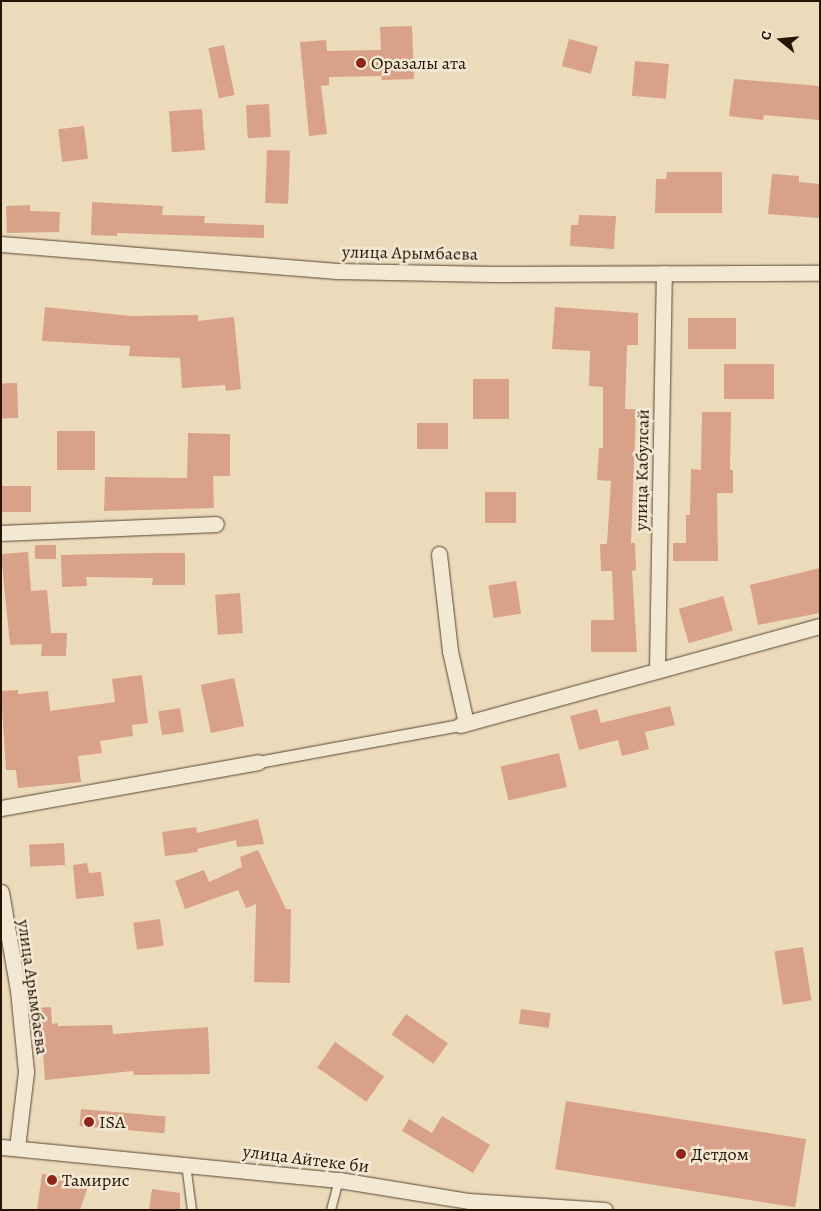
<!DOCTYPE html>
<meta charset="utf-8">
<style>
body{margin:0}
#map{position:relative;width:821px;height:1211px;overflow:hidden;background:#ecdbbb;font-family:Alegreya,serif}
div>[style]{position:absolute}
.building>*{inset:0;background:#d9a187;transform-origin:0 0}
.roads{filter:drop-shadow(0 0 1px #584530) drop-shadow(0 0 1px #584530)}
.service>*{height:8px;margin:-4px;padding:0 4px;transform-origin:4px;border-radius:4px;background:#f3e8d3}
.pedestrian>*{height:11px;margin:-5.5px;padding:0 5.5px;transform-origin:5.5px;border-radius:5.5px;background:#f3e8d3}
.minor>*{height:15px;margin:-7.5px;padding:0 7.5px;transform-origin:7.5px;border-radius:7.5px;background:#f3e8d3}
.dots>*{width:14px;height:14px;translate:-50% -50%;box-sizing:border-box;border:2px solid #f3e8d3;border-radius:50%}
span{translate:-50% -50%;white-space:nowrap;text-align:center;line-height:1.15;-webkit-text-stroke:5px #f3e8d3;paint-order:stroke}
.poi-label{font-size:18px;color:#261302}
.left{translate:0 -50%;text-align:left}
.street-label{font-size:18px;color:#261302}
.frame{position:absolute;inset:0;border:2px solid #261302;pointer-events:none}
.north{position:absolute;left:756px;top:15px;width:50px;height:50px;-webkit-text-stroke:4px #f3e8d3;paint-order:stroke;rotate:287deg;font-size:14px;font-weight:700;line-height:20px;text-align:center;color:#261302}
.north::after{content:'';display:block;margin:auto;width:18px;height:22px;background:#261302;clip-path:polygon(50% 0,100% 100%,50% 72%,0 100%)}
</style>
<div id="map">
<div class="building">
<div style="clip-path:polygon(412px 26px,414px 79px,382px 80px,381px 76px,329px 77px,329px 85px,321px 86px,327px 134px,309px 136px,300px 42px,326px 40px,327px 51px,381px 50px,380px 27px)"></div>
<div style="left:569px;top:39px;width:30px;height:28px;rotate:15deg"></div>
<div style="left:224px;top:45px;width:51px;height:16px;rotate:78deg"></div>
<div style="left:635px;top:61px;width:34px;height:35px;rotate:5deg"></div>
<div style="clip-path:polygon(734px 79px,820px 86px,820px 120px,764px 115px,763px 120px,729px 116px)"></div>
<div style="left:269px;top:104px;width:33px;height:23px;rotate:87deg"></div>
<div style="left:202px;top:109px;width:41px;height:33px;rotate:86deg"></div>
<div style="left:84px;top:126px;width:33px;height:26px;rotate:83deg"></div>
<div style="left:267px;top:150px;width:23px;height:53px;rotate:2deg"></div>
<div style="clip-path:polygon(667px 172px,722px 172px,722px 213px,655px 213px,656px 179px,666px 179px)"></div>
<div style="clip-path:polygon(772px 174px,799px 176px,799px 182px,820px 184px,820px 218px,768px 214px)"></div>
<div style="clip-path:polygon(92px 202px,163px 206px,162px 215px,205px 216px,204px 223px,264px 225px,264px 238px,117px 233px,117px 236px,91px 235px)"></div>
<div style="clip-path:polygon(30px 205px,30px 211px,60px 212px,59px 232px,7px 233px,6px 206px)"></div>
<div style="clip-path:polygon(579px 215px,616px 216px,614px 249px,570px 246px,571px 225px,578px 225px)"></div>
<div style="clip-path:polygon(45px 307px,131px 316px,198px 315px,198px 321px,234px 317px,241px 389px,226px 391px,225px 385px,182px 388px,180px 358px,129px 356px,130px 346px,42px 341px)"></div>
<div style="clip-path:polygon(555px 307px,638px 313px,638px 345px,627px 345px,625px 409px,636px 409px,631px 543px,635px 543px,636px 570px,632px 571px,637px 652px,591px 652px,591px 620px,614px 620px,612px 571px,601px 571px,600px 544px,607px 544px,611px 481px,597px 480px,599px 448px,603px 448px,603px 387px,589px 386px,590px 351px,552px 349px)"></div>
<div style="left:688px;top:318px;width:48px;height:31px"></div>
<div style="left:724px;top:364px;width:50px;height:35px"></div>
<div style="left:473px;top:379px;width:36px;height:40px"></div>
<div style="left:17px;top:383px;width:35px;height:16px;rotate:88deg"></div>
<div style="clip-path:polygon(702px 412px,731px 412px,730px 470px,733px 470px,733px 493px,717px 493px,718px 561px,673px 561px,673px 543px,686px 543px,686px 515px,690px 515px,691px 469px,701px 470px)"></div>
<div style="left:417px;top:423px;width:31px;height:26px"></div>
<div style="left:57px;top:431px;width:38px;height:39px"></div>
<div style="clip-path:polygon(188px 433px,230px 434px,230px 476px,213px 476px,214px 508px,104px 511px,105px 477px,187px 478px)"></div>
<div style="left:31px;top:486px;width:26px;height:30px;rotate:90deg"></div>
<div style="left:485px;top:492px;width:31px;height:31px"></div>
<div style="left:56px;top:545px;width:14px;height:21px;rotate:90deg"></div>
<div style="clip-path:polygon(28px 552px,31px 591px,47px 590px,51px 633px,67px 633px,66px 656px,41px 656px,42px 644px,10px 645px,1px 554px)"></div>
<div style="clip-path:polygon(153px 553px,185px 553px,185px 585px,152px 585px,153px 578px,86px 577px,87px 586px,62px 587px,61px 555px)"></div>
<div style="clip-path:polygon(820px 568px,820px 613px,758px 625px,750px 585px)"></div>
<div style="left:516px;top:581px;width:33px;height:28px;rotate:81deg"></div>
<div style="left:240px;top:593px;width:40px;height:25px;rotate:86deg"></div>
<div style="left:723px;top:596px;width:36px;height:46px;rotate:74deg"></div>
<div style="clip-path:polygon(142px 675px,148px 723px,132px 725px,133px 736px,100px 741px,102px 753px,78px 756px,81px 782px,18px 788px,16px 770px,6px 770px,1px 691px,18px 690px,18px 694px,48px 691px,50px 711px,115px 702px,112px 679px)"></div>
<div style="left:234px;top:678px;width:49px;height:34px;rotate:78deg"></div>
<div style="clip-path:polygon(670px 706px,675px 725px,645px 732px,649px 749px,622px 756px,618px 740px,579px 750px,570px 716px,597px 709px,601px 723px)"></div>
<div style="left:180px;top:708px;width:24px;height:22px;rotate:81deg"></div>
<div style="left:559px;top:753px;width:35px;height:60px;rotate:77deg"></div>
<div style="clip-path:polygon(258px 819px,264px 844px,237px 847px,236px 840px,197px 849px,198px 852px,165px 856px,162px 832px,196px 827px,197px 833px)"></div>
<div style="left:64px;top:843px;width:22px;height:35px;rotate:87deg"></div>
<div style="clip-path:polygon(258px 850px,286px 909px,291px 909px,290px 983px,254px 982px,256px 904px,246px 908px,238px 890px,185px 909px,175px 881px,204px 870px,209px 882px,242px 867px,240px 857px)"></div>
<div style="clip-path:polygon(87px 863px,89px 873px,101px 872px,104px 896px,76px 899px,73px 865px)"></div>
<div style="left:160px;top:919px;width:27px;height:27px;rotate:82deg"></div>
<div style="left:803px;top:947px;width:54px;height:29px;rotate:81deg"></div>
<div style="clip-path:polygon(51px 1007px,52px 1024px,58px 1023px,58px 1026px,112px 1025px,113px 1034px,208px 1027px,210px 1074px,134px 1075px,133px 1071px,45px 1080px,43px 1051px,34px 1052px,32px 1008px)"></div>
<div style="left:521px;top:1009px;width:30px;height:15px;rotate:8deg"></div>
<div style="left:406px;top:1014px;width:51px;height:25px;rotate:35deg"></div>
<div style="left:335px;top:1042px;width:60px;height:31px;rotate:35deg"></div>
<div style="left:566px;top:1101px;width:243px;height:69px;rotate:9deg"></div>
<div style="left:81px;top:1109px;width:85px;height:17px;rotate:5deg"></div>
<div style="clip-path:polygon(442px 1116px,490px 1145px,473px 1173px,402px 1131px,409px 1119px,432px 1133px)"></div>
<div style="clip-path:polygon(42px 1174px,90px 1180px,80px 1210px,37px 1210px)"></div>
<div style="clip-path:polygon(152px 1189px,180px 1193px,180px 1210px,149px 1210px)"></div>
</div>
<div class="roads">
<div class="service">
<div style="left:186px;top:1164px;width:46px;rotate:82.6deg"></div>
<div style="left:331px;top:1210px;width:31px;rotate:-75deg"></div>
</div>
<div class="pedestrian">
<div style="left:258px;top:762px;width:205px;rotate:-10.4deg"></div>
</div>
<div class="minor">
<div style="left:1px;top:244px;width:337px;rotate:4.6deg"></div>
<div style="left:337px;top:271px;width:157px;rotate:1.1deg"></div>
<div style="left:494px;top:274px;width:326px;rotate:-0.2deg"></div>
<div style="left:1px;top:533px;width:215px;rotate:-2.4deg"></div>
<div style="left:439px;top:554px;width:98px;rotate:83.5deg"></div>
<div style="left:450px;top:651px;width:74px;rotate:77.5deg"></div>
<div style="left:657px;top:668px;width:395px;rotate:-89deg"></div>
<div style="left:460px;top:725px;width:373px;rotate:-15.4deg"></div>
<div style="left:1px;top:808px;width:261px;rotate:-10.1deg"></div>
<div style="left:1px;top:892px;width:99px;rotate:80.2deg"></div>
<div style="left:18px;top:990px;width:82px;rotate:84.4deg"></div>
<div style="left:26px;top:1072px;width:76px;rotate:96.8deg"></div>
<div style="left:1px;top:1147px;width:340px;rotate:5.6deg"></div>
<div style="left:339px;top:1180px;width:132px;rotate:9.2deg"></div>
<div style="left:469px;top:1201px;width:136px;rotate:3.8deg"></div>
</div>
</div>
<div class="dots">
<div style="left:361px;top:63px;background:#8f2418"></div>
<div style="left:89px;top:1122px;background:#8f2418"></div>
<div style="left:681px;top:1154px;background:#8f2418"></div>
<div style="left:52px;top:1180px;background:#8f2418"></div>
</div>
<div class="poi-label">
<span class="left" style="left:371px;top:63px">Оразалы ата</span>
<span class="left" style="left:99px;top:1122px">ISA</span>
<span class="left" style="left:691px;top:1154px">Детдом</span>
<span class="left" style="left:62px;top:1180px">Тамирис</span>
</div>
<div class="street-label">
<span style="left:410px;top:253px;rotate:1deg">улица Арымбаева</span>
<span style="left:642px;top:470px;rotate:-89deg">улица Кабулсай</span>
<span style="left:33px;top:987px;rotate:82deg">улица Арымбаева</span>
<span style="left:306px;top:1159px;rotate:7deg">улица Айтеке би</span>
</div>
<div class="frame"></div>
<div class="north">С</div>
</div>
